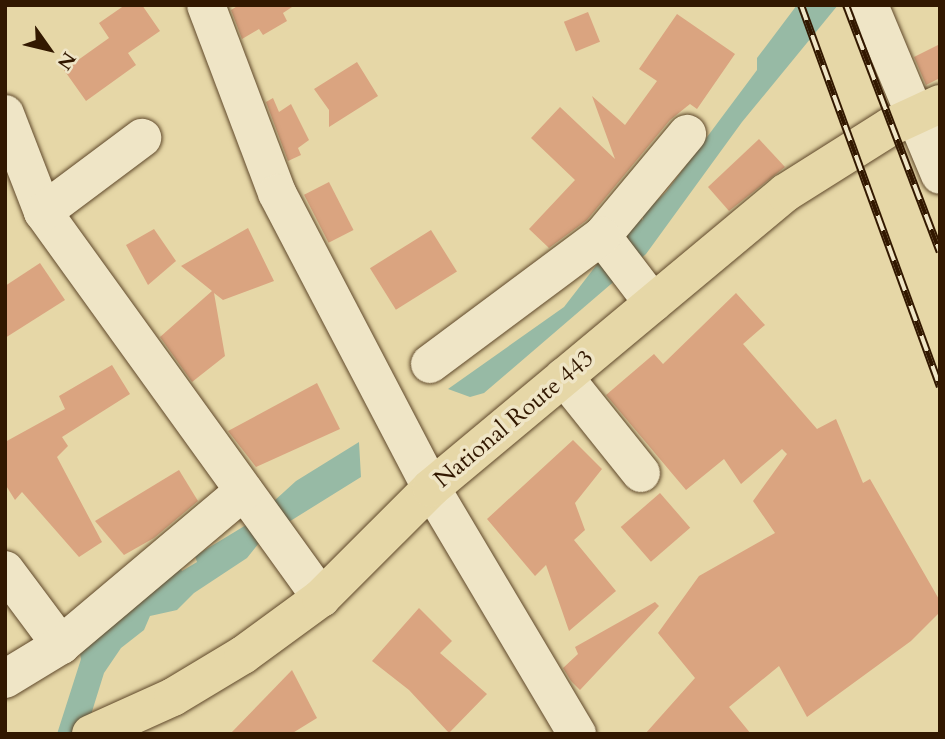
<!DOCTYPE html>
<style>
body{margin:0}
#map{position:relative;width:945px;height:739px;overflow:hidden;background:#e6d7a7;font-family:Cardo,serif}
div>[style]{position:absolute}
.water>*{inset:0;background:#97baa5}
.building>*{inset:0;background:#daa480;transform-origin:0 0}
.roads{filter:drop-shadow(0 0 2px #5f482a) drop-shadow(0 0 2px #5f482a)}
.minor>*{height:38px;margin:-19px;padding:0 19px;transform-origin:19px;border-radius:19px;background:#efe5c6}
.highway>*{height:38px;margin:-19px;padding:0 19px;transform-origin:19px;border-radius:19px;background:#e6d7a7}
.rail>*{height:8px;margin-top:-4px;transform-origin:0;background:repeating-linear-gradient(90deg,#efe5c6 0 16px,#321800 0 32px);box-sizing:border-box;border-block:2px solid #321800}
span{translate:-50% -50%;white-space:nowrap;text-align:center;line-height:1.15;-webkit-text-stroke:7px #efe5c6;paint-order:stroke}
.street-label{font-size:24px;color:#321800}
.frame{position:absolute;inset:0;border:7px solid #321800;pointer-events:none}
.north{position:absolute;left:14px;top:14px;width:70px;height:70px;-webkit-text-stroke:5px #efe5c6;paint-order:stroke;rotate:124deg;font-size:19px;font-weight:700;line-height:28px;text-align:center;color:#321800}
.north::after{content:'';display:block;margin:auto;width:24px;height:32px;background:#321800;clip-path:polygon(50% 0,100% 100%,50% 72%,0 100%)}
</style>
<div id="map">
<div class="water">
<div style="clip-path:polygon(797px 5px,838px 5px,742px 122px,646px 254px,484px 393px,470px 397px,448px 389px,564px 307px,605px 254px,640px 218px,643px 220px,643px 214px,666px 192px,757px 70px,757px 58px)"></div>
<div style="clip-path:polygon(359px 442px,361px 477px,263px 538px,247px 558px,194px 593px,177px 610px,150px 616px,144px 630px,121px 648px,104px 673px,85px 734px,57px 734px,81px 659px,79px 648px,180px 568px,182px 571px,197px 562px,195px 556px,251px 522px,296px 481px)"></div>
</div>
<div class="building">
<div style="clip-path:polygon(125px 5px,142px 5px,160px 31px,128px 53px,136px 65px,86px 101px,64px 70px,109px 38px,99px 23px)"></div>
<div style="clip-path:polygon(239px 5px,295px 5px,283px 13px,287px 21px,263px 35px,259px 29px,242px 39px,231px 10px)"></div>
<div style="left:588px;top:12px;width:32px;height:26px;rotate:68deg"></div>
<div style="clip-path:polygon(677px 14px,735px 54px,697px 109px,690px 104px,670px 120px,587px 220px,549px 248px,529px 229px,575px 180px,531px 138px,560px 107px,615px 159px,592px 96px,625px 125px,657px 81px,639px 69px)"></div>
<div style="clip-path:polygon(940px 44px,940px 78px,926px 85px,914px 57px)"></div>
<div style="clip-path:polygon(357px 62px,378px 96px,329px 127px,329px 110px,314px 89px)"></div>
<div style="clip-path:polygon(273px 98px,279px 112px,291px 104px,309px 140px,298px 148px,301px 155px,288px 161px,266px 102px)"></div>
<div style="clip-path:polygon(759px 139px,785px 167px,729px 211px,708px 187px)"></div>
<div style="left:329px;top:182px;width:54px;height:28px;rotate:63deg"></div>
<div style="clip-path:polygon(248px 228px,274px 281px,223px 300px,214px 293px,225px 356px,192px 382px,160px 337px,212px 291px,181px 266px)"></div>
<div style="clip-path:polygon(154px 229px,176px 261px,148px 285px,126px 245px)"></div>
<div style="left:431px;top:230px;width:49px;height:72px;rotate:58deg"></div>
<div style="clip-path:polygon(40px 263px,65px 300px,5px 338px,5px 286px)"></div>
<div style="clip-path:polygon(736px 293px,765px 325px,743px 344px,817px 429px,836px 419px,863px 483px,870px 479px,940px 601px,940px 612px,911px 641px,807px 717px,779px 666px,729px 707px,751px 734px,645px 734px,695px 678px,658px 633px,699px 576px,775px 533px,753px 501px,787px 454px,782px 449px,741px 484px,724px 459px,686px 490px,606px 395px,654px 354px,663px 364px)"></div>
<div style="clip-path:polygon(112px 365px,130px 394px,62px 437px,68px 446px,57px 457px,102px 542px,79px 557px,22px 492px,15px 500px,5px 484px,5px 442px,65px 409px,59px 396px)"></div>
<div style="clip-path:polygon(317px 383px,340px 429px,256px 467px,228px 431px)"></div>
<div style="clip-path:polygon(573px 440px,602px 469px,575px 503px,585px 530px,574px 540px,616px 591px,569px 631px,546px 565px,535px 576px,487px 519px)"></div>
<div style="clip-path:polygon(179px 470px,198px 501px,154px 538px,124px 555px,95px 521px)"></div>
<div style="left:660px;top:493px;width:46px;height:52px;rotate:49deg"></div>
<div style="clip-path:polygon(655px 602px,659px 606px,580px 690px,571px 681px,563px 668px,578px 654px,575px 647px)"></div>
<div style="clip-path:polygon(419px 608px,452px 641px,440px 653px,487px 694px,449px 733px,409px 690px,372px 661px)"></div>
<div style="clip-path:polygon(292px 670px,317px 718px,291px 734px,230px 734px)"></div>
</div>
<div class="roads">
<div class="minor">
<div style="left:206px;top:5px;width:201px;rotate:69.3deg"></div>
<div style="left:277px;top:193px;width:333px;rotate:62.4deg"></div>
<div style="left:431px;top:488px;width:286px;rotate:59.3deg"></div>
<div style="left:869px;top:5px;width:184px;rotate:67.3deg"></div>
<div style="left:5px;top:114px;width:105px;rotate:68.8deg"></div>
<div style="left:43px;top:212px;width:476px;rotate:54.2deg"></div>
<div style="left:43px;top:212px;width:124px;rotate:-36.8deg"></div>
<div style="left:653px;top:303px;width:84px;rotate:-127.3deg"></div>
<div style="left:602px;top:236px;width:133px;rotate:-50.2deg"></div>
<div style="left:430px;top:364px;width:214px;rotate:-36.7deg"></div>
<div style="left:564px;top:377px;width:123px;rotate:51.3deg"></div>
<div style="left:5px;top:570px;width:94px;rotate:53.3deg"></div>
<div style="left:61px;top:645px;width:239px;rotate:-40.1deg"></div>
<div style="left:5px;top:679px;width:66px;rotate:-31.3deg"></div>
</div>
<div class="highway">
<div style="left:91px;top:734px;width:90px;rotate:-24.3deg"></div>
<div style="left:173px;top:697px;width:82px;rotate:-31deg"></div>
<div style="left:243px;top:655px;width:97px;rotate:-36.2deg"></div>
<div style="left:321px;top:598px;width:156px;rotate:-45deg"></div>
<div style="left:431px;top:488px;width:461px;rotate:-39.8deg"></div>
<div style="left:785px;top:193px;width:124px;rotate:-32.2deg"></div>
<div style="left:890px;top:127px;width:55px;rotate:-24.7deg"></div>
</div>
</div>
<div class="rail">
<div style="left:801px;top:5px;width:406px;rotate:70deg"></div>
<div style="left:846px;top:5px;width:264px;rotate:69.2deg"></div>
</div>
<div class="street-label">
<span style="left:514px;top:419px;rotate:-40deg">National Route 443</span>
</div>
<div class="frame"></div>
<div class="north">N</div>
</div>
